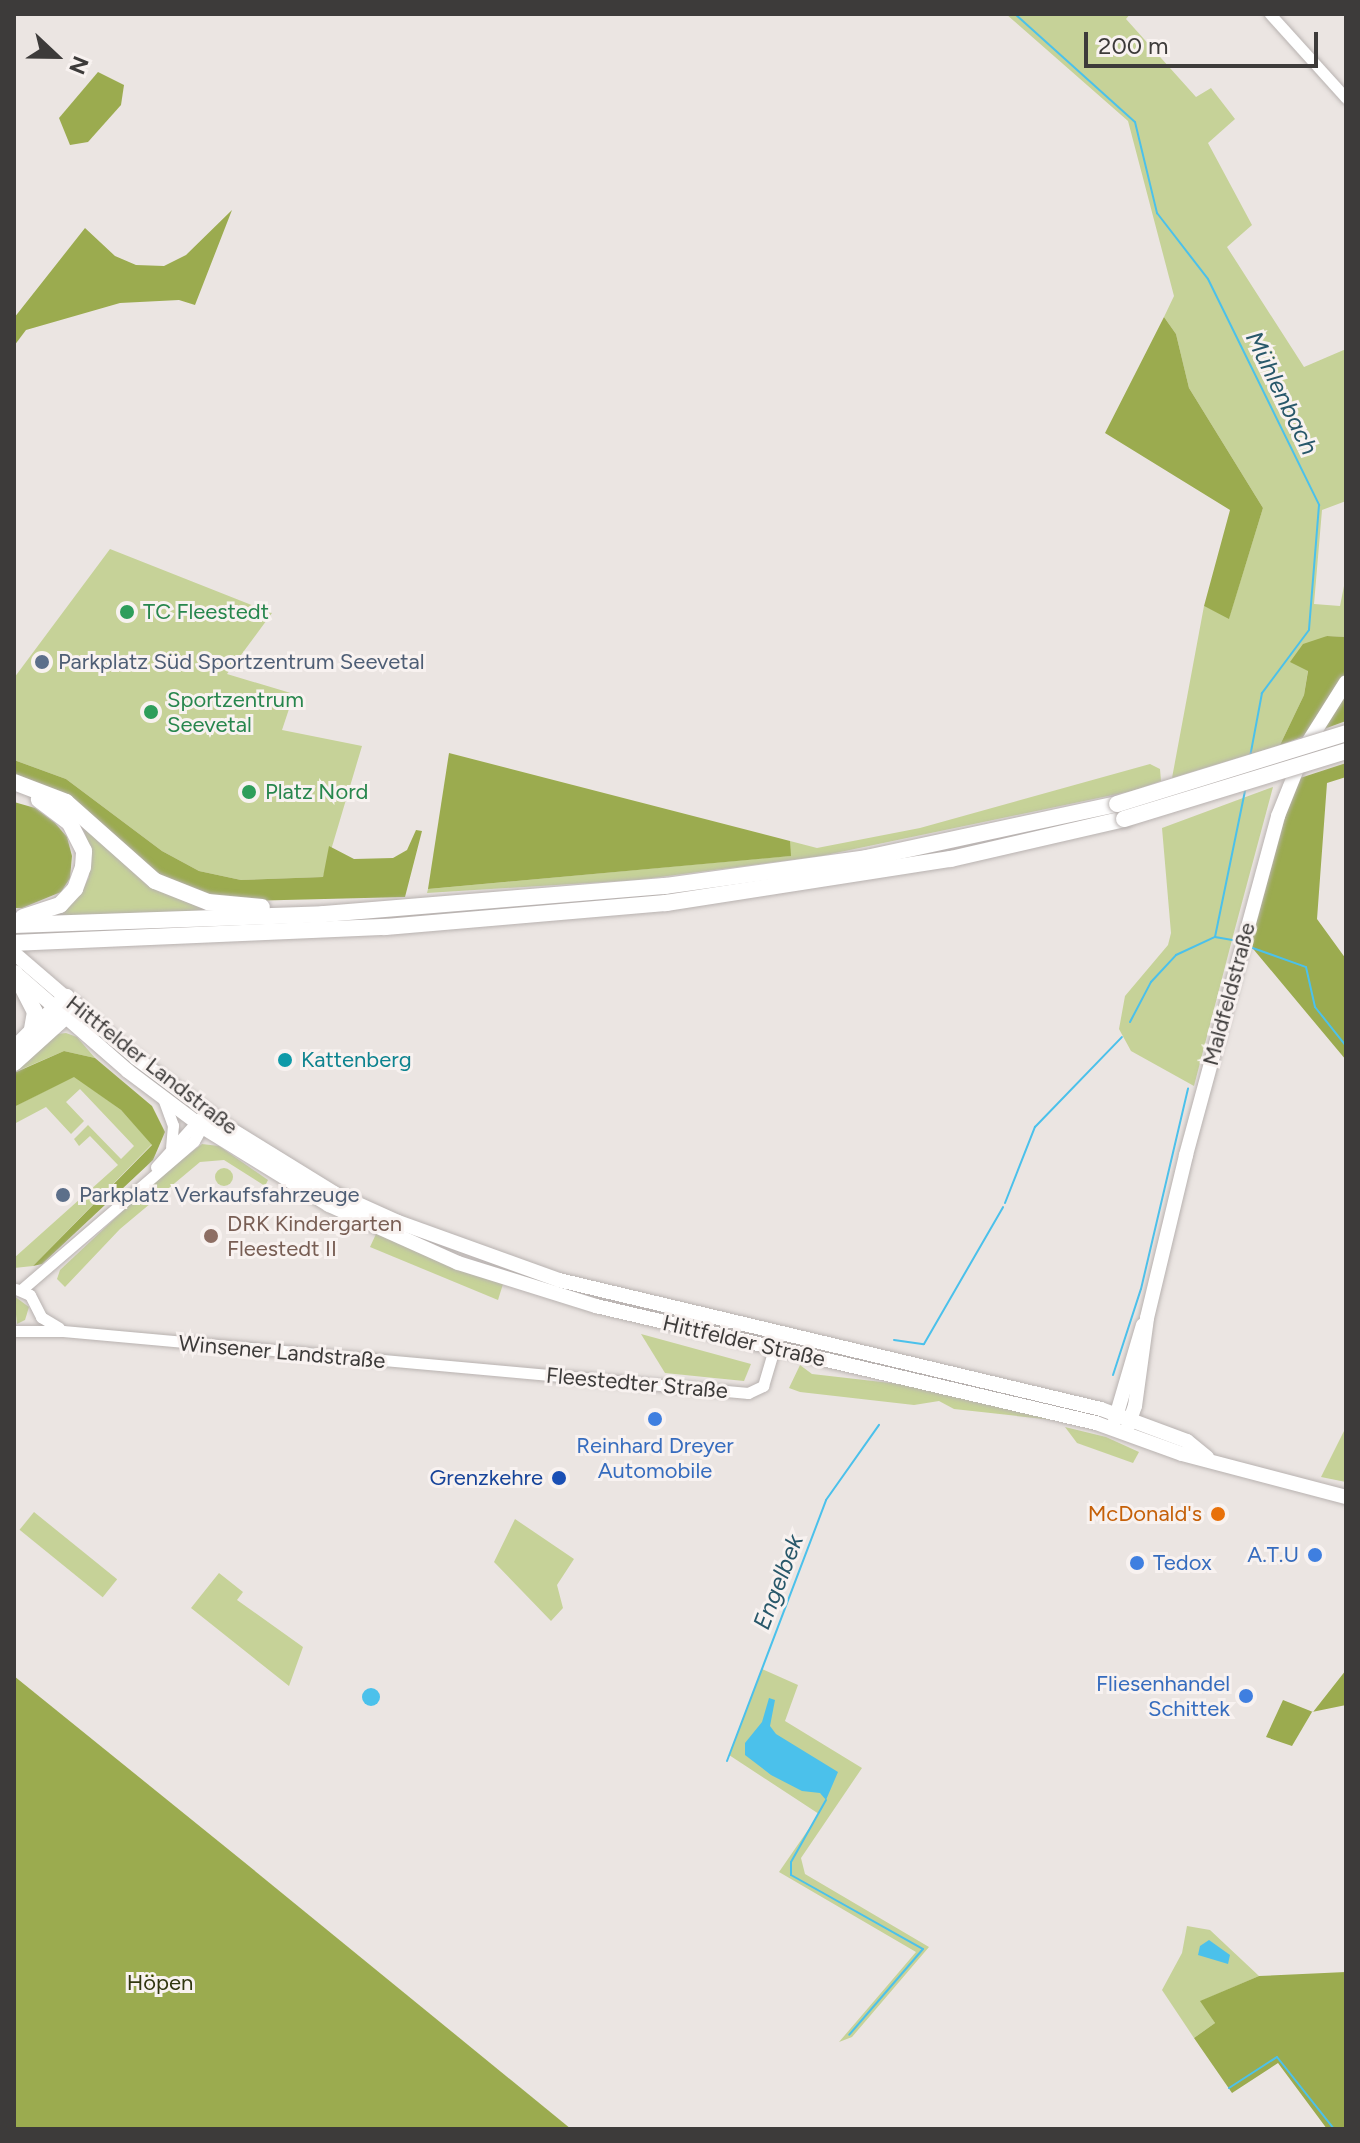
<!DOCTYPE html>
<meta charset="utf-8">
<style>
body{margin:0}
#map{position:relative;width:1360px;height:2143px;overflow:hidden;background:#ebe5e2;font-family:Figtree,sans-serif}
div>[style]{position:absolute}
.green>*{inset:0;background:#c6d298;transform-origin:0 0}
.round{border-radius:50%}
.forest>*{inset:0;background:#9bab4f}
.water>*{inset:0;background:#4bc1eb}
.stream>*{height:2px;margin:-1px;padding:0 1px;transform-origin:1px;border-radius:1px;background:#4bc1eb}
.roads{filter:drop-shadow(0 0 2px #b8b2b0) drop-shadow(0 0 2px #b8b2b0)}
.minor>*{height:11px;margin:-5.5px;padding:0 5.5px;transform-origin:5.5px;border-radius:5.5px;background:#fff}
.major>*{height:14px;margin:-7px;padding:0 7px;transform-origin:7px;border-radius:7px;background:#fff}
.highway>*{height:16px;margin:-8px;padding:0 8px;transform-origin:8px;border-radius:8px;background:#fff}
.bridges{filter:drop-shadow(0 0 2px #b8b2b0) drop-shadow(0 0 2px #b8b2b0)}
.highway-bridge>*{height:16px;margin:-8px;padding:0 8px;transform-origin:8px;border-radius:8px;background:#fff}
.dots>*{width:22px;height:22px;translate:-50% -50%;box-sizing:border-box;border:4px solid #f8f2f0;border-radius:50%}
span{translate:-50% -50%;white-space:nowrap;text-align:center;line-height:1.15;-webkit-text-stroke:6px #f8f2f0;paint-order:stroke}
.leisure-label{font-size:22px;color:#27864d}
.left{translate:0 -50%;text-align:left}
.service-label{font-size:22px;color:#4e5e75}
.street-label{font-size:22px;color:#3d3b3a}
.culture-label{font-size:22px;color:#0d838f}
.education-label{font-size:22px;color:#785e54}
.shop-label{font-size:22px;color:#366cbe}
.right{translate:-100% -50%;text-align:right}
.transit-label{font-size:22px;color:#164399}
.food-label{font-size:22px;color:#c56008}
.park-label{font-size:22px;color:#30360f}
.water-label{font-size:24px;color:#28586a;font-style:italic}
.frame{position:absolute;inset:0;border:16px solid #3d3b3a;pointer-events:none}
.north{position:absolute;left:16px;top:16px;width:80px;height:80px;-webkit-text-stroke:6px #f8f2f0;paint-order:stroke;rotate:112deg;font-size:22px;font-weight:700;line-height:32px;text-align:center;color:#3d3b3a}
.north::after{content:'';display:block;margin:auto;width:28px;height:36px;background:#3d3b3a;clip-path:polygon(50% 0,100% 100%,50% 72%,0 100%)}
.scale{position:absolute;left:1084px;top:32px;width:234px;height:36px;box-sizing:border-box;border:4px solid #3d3b3a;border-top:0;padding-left:10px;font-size:24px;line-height:28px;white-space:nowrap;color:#3d3b3a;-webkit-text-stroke:6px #f8f2f0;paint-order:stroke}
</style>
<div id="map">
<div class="green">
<div style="clip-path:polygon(1006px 14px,1130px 14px,1126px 19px,1196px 97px,1211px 88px,1235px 119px,1208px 143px,1252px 225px,1227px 247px,1304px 367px,1346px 349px,1346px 501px,1322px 510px,1314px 604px,1340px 606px,1346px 576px,1346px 637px,1327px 636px,1291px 661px,1308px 670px,1304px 695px,1280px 745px,1172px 778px,1204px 606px,1229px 618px,1263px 508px,1189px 388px,1176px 334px,1164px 317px,1174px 296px,1128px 121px)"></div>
<div style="clip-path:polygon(110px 549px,272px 613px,227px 674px,294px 694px,282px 730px,362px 746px,323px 877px,241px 880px,199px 871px,162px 851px,66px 779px,14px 760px,14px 678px)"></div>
<div style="clip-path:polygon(1150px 764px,1160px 769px,1161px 781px,1132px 791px,821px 856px,637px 880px,427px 893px,428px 889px,790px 856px,790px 841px,817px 848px,920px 828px)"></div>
<div style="clip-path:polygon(1273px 787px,1233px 936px,1194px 1086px,1131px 1051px,1119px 1029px,1125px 996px,1168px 945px,1171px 933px,1162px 828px)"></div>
<div style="clip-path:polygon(82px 826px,147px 885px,196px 905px,225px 910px,48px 916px,81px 893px,89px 877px,89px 845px)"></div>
<div style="clip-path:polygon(66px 1033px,77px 1037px,95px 1058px,64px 1051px,15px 1072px,57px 1034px)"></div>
<div style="clip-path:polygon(74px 1076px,121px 1110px,152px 1144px,33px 1266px,14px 1268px,14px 1258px,118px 1165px,90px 1136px,79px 1146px,74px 1139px,88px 1125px,121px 1159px,134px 1146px,80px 1089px,66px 1102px,84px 1121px,71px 1134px,46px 1107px,14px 1124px,14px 1107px)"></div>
<div style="clip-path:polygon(202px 1144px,219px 1146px,268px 1180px,265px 1186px,224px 1160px,200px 1162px,120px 1229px,65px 1287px,57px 1279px,60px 1270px,159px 1177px)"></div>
<div class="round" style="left:215px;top:1168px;width:18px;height:18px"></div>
<div style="clip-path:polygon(376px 1234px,503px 1284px,498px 1300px,370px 1247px)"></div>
<div style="clip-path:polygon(14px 1296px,29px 1307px,25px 1320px,17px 1324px)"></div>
<div style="clip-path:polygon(641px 1334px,751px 1364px,744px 1381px,665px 1373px)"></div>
<div style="clip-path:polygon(800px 1365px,812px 1374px,908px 1385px,1062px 1421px,954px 1409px,939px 1401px,914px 1405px,800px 1392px,789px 1388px)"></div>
<div style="clip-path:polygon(1065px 1427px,1106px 1437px,1139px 1452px,1133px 1463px,1077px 1443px)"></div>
<div style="clip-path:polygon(1346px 1427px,1346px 1482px,1321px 1477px)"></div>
<div style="left:34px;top:1512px;width:107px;height:23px;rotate:39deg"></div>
<div style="clip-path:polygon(515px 1519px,574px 1559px,557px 1585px,563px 1608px,551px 1621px,494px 1562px)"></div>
<div style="clip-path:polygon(219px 1573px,243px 1592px,237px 1600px,303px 1647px,289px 1686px,191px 1608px)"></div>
<div style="clip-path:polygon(762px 1669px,798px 1685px,785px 1721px,862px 1768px,801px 1858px,805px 1874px,929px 1947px,852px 2037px,839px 2042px,916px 1952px,779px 1872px,819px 1814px,729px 1755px)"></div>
<div style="clip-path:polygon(1187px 1926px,1210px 1930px,1259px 1976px,1201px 2001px,1215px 2023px,1194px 2038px,1162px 1990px,1182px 1953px)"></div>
</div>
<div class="forest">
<div style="clip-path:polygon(98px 72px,124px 85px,121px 105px,88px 142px,70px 145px,59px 118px)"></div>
<div style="clip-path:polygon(232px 210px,195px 305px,179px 300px,120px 303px,26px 330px,14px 346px,14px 318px,85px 228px,115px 256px,136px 265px,164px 266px,186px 255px)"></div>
<div style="clip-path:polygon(1164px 317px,1176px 334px,1189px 388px,1263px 508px,1229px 619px,1204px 606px,1230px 510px,1105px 433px)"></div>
<div style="clip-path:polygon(1327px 636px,1346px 637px,1346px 721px,1280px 745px,1304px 695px,1308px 671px,1290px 662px,1303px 644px)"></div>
<div style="clip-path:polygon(449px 753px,790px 841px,791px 856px,428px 889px)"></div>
<div style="clip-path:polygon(14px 760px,66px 779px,162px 851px,199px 871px,241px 880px,323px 877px,329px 846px,354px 859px,393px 858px,407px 850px,416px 830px,422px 831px,405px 897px,240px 901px,194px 892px,149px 871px,64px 794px,14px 776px)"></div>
<div style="clip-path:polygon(1346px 763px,1346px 777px,1327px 783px,1317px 919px,1346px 959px,1346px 1060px,1249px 944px,1294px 780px)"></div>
<div style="clip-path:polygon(14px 802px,35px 808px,55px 823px,67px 837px,72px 856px,70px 878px,61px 892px,22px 908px,14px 908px)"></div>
<div style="clip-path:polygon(64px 1051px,95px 1058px,152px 1106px,165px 1132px,153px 1160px,42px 1264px,33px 1266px,152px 1145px,121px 1110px,74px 1077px,14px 1107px,14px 1073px)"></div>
<div style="clip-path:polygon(1346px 1670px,1346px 1705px,1312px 1712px,1292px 1746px,1266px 1737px,1283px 1700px,1313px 1712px)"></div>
<div style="clip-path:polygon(14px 1676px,244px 1862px,571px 2129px,14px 2129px)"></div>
<div style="clip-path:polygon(1346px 1972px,1346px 2129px,1327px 2129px,1278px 2063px,1232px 2093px,1194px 2038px,1215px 2023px,1200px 2001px,1259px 1976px)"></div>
</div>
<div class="water">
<div class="round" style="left:362px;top:1688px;width:18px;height:18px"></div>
<div style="clip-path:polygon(769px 1698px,775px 1700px,770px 1726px,776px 1734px,838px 1772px,826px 1800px,820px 1793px,802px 1791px,771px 1775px,745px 1755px,745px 1743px,762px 1722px)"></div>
<div style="clip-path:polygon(1209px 1940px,1230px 1955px,1228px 1964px,1198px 1955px,1200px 1946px)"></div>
</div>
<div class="stream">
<div style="left:1015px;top:14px;width:161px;rotate:42deg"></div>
<div style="left:1135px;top:122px;width:94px;rotate:76.4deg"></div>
<div style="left:1157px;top:213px;width:83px;rotate:52.3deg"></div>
<div style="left:1208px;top:279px;width:252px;rotate:63.8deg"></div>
<div style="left:1319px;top:505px;width:125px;rotate:94.6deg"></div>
<div style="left:1309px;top:630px;width:79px;rotate:126.7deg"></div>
<div style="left:1262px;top:693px;width:65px;rotate:100.6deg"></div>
<div style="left:1215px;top:937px;width:149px;rotate:-78.4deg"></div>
<div style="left:1250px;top:947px;width:59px;rotate:19.7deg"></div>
<div style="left:1306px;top:967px;width:41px;rotate:77.3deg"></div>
<div style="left:1315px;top:1007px;width:50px;rotate:51.5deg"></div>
<div style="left:1130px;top:1022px;width:45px;rotate:-62.3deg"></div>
<div style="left:1151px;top:982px;width:37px;rotate:-47deg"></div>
<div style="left:1176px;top:955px;width:43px;rotate:-24.8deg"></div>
<div style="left:1215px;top:937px;width:22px;rotate:10deg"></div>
<div style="left:1005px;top:1203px;width:82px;rotate:-68.5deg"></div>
<div style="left:1035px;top:1127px;width:125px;rotate:-46deg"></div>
<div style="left:894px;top:1340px;width:30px;rotate:8deg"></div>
<div style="left:924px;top:1344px;width:158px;rotate:-60deg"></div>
<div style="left:1113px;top:1375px;width:90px;rotate:-72deg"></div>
<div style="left:1141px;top:1289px;width:206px;rotate:-76.8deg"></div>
<div style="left:727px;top:1761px;width:279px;rotate:-69.2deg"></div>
<div style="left:826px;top:1500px;width:92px;rotate:-54.8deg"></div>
<div style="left:826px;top:1800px;width:71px;rotate:119.4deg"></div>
<div style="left:791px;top:1862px;width:13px;rotate:90deg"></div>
<div style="left:791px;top:1875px;width:151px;rotate:29.3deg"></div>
<div style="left:923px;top:1949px;width:113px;rotate:130.7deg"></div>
<div style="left:1229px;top:2088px;width:57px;rotate:-32.9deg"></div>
<div style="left:1277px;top:2057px;width:92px;rotate:51.6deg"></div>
<div style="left:1340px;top:2129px;width:6px;rotate:-9deg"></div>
</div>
<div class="roads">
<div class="minor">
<div style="left:1270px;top:14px;width:113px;rotate:47.9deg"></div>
<div style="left:163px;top:1098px;width:29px;rotate:70deg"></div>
<div style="left:173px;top:1125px;width:22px;rotate:95deg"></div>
<div style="left:156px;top:1167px;width:67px;rotate:-48deg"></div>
<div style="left:16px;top:1289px;width:15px;rotate:23deg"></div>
<div style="left:30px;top:1295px;width:25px;rotate:63deg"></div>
<div style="left:41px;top:1317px;width:21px;rotate:31deg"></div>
<div style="left:21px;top:1290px;width:228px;rotate:-40.7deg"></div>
<div style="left:194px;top:1141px;width:31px;rotate:-61deg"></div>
<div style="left:14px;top:1331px;width:49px"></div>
<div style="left:63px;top:1331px;width:688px;rotate:5.17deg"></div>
<div style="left:748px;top:1393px;width:17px;rotate:-25deg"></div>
<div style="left:763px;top:1386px;width:46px;rotate:-73.5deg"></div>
</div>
<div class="major">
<div style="left:14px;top:953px;width:161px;rotate:40.7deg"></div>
<div style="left:136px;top:1058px;width:120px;rotate:36.9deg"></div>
<div style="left:232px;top:1130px;width:120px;rotate:31.7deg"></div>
<div style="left:334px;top:1193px;width:70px;rotate:24.4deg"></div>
<div style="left:398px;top:1222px;width:171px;rotate:19.8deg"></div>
<div style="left:559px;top:1280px;width:557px;rotate:13.39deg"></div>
<div style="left:1101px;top:1409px;width:92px;rotate:20.4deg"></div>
<div style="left:1187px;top:1441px;width:26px;rotate:39deg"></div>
<div style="left:19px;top:976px;width:145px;rotate:41.1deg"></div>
<div style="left:128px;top:1071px;width:95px;rotate:36.9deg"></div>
<div style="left:204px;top:1128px;width:147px;rotate:31.6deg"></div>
<div style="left:329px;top:1205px;width:141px;rotate:24.2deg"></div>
<div style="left:458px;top:1263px;width:145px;rotate:17.3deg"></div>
<div style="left:596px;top:1306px;width:514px;rotate:13.17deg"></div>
<div style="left:1096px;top:1423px;width:91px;rotate:19.8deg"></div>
<div style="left:1182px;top:1454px;width:170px;rotate:14.7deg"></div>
<div style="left:1115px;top:1420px;width:99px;rotate:-73.6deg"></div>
<div style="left:1128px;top:1426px;width:21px;rotate:-71deg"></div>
<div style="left:1135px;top:1406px;width:89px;rotate:-82.2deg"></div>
<div style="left:1147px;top:1318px;width:168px;rotate:-76.5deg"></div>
<div style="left:1186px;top:1155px;width:351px;rotate:-74.8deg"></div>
<div style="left:1278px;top:816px;width:78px;rotate:-68.1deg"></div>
<div style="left:1307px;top:744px;width:73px;rotate:-57.8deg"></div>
</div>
<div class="highway">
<div style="left:14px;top:782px;width:56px;rotate:21deg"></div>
<div style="left:66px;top:802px;width:119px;rotate:41.6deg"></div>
<div style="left:155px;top:881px;width:57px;rotate:21.6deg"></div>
<div style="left:208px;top:902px;width:54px;rotate:5.3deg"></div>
<div style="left:23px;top:917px;width:39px;rotate:-18deg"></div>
<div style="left:60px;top:905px;width:22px;rotate:-47deg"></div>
<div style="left:75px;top:889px;width:23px;rotate:-70deg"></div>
<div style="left:83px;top:867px;width:16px;rotate:-86deg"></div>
<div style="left:84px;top:851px;width:31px;rotate:-117deg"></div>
<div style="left:70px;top:823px;width:39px;rotate:-143deg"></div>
<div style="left:14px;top:925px;width:309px;rotate:-2deg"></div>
<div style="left:323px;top:914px;width:343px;rotate:-4.7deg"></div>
<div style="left:665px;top:886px;width:204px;rotate:-7.9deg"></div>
<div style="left:867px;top:858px;width:256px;rotate:-12.2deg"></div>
<div style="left:14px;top:943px;width:371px;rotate:-2.5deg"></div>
<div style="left:385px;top:927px;width:282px;rotate:-4.9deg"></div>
<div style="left:666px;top:903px;width:288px;rotate:-8.8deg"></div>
<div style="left:951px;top:859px;width:178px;rotate:-13deg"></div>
<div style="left:15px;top:973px;width:44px;rotate:62.9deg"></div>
<div style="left:35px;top:1012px;width:22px;rotate:100deg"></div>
<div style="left:14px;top:1049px;width:74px;rotate:-45deg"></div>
<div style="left:14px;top:1063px;width:85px;rotate:-42.1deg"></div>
</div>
</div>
<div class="bridges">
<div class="highway-bridge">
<div style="left:1117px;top:804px;width:240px;rotate:-17.2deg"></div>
<div style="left:1124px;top:819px;width:232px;rotate:-17deg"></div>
</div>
</div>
<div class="dots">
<div style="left:127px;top:612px;background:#2e9e5b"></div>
<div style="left:42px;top:662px;background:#5c6f8a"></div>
<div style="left:151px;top:712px;background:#2e9e5b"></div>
<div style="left:249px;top:792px;background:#2e9e5b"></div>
<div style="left:285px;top:1060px;background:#0f9aa8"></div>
<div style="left:63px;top:1195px;background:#5c6f8a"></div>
<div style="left:211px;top:1236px;background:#8d6e63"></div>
<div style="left:655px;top:1419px;background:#3f7fe0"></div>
<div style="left:559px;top:1478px;background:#1a4fb4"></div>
<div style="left:1218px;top:1514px;background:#e8710a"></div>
<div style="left:1315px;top:1555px;background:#3f7fe0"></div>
<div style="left:1137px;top:1563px;background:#3f7fe0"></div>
<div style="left:1246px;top:1696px;background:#3f7fe0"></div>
</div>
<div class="leisure-label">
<span class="left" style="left:143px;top:612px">TC Fleestedt</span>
<span class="left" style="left:167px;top:712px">Sportzentrum<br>Seevetal</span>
<span class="left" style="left:265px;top:792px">Platz Nord</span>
</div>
<div class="service-label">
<span class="left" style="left:58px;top:662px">Parkplatz Süd Sportzentrum Seevetal</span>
<span class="left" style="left:79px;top:1195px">Parkplatz Verkaufsfahrzeuge</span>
</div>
<div class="street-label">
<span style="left:1229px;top:994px;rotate:-75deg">Maldfeldstraße</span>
<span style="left:152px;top:1065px;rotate:38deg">Hittfelder Landstraße</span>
<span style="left:744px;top:1341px;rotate:13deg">Hittfelder Straße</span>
<span style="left:282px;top:1352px;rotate:5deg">Winsener Landstraße</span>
<span style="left:637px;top:1383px;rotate:5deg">Fleestedter Straße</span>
</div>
<div class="culture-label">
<span class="left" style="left:301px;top:1060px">Kattenberg</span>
</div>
<div class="education-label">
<span class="left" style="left:227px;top:1236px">DRK Kindergarten<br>Fleestedt II</span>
</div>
<div class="shop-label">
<span style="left:655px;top:1458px">Reinhard Dreyer<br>Automobile</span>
<span class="right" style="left:1299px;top:1555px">A.T.U</span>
<span class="left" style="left:1153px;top:1563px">Tedox</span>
<span class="right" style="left:1230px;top:1696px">Fliesenhandel<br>Schittek</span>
</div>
<div class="transit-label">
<span class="right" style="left:543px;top:1478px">Grenzkehre</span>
</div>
<div class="food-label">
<span class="right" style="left:1202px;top:1514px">McDonald's</span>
</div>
<div class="park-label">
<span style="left:160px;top:1983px">Höpen</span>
</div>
<div class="water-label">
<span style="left:1282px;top:393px;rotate:64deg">Mühlenbach</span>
<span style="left:778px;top:1582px;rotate:-69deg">Engelbek</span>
</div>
<div class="frame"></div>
<div class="north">N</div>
<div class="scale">200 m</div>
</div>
